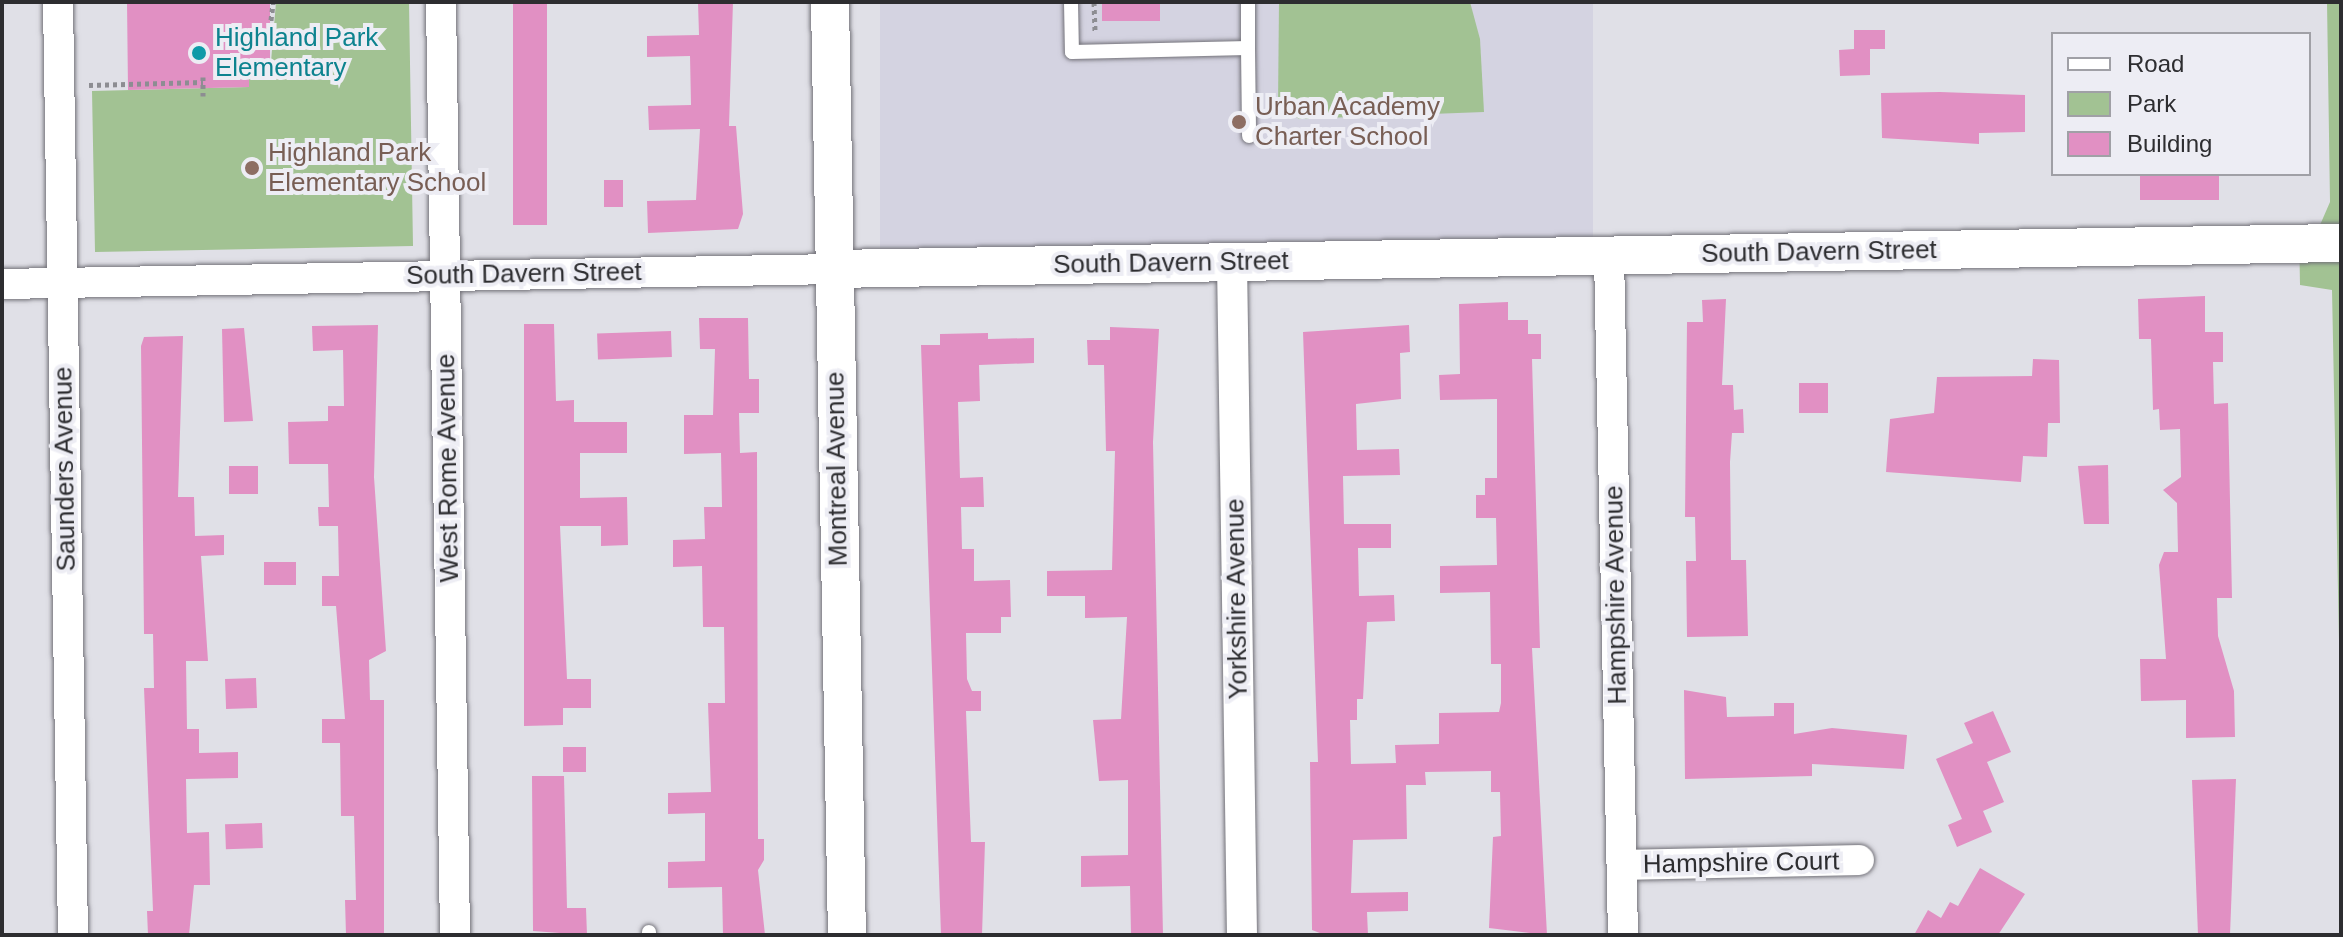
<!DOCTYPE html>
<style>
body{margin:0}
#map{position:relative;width:2343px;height:937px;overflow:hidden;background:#e0e0e7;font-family:Helvetica,sans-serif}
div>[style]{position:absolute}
.built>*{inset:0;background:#d4d3e1;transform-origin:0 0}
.green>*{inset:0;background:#a2c293}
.building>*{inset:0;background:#e190c3;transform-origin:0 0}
.path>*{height:5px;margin-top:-2.5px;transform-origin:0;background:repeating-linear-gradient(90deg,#8d8d92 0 4px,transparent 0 8px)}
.roads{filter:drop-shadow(0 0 2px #737279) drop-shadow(0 0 2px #737279)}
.service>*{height:14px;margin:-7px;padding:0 7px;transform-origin:7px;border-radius:7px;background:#fff}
.minor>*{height:30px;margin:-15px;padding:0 15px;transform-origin:15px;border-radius:15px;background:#fff}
.tertiary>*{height:38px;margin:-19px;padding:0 19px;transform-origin:19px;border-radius:19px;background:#fff}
.dots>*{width:22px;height:22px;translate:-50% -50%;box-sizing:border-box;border:4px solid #ededf4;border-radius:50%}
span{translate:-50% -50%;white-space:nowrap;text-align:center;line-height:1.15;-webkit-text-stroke:8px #ededf4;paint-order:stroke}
.culture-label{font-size:26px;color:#0d838f}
.left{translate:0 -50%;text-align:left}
.education-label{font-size:26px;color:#785e54}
.street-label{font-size:26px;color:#2d2d30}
.frame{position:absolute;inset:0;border:4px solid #2d2d30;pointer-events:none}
.legend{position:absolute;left:2051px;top:32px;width:260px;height:144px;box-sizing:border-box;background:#ededf4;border:2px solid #a0a0a6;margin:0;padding:10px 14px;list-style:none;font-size:24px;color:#2d2d30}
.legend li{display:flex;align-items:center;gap:16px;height:40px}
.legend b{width:40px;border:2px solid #a0a0a6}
</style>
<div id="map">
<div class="built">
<div style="left:880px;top:2px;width:713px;height:252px"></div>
</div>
<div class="green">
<div style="clip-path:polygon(276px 2px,409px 2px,413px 246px,95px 252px,92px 91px,249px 87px,249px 74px,270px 74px)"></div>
<div style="clip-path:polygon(1279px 2px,1470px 2px,1480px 39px,1484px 112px,1299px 119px,1278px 104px)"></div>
<div style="clip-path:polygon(2327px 2px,2341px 2px,2341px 742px,2332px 290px,2300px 285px,2299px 230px,2320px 225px,2330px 202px)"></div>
</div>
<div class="building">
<div style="clip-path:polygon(127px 2px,270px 2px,270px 74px,249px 74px,249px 87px,128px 90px)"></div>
<div style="left:513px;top:2px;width:34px;height:223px"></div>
<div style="clip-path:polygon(698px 2px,733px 2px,729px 126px,736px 126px,743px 214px,738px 229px,648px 233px,647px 201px,696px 200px,700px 129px,649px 130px,648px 106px,691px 105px,690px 56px,647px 57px,647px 36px,699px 35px)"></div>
<div style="left:1102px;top:2px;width:58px;height:19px"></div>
<div style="clip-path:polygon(1854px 30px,1885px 30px,1885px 49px,1870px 49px,1870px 75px,1840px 76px,1839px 50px,1854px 49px)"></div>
<div style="clip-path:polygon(1940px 92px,2025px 95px,2025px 132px,1979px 133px,1979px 144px,1882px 138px,1881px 93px)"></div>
<div style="left:2140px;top:174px;width:79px;height:26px"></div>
<div style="left:604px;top:180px;width:19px;height:27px"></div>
<div style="clip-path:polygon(2205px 296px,2205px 332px,2223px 332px,2223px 362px,2213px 362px,2214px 404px,2228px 403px,2232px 598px,2217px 598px,2218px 636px,2234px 691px,2235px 737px,2186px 738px,2186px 700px,2141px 701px,2140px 659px,2166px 659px,2159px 565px,2164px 552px,2178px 552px,2177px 503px,2163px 490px,2181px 477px,2180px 429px,2160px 430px,2159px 409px,2153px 410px,2151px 339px,2139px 339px,2138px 299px)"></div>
<div style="clip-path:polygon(1726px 299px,1722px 385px,1733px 385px,1734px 410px,1743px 409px,1744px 433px,1732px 433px,1730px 462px,1731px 560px,1746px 560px,1748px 636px,1687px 637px,1686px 561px,1696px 561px,1695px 517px,1685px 517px,1687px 322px,1703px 322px,1702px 300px)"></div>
<div style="clip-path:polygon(1508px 302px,1508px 320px,1528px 320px,1528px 334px,1541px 334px,1541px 359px,1532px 359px,1540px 648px,1532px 648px,1547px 935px,1489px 928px,1493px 837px,1501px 836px,1500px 792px,1491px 792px,1491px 771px,1425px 772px,1426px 785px,1406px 785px,1407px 839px,1353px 840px,1351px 893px,1408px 892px,1408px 911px,1367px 912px,1368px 935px,1325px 935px,1312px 930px,1310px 762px,1318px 762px,1303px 332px,1409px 325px,1410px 352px,1400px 353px,1401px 399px,1356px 404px,1357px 450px,1399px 449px,1400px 475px,1343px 476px,1344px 524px,1391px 524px,1391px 548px,1358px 548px,1359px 596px,1394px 595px,1395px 621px,1367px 622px,1363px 699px,1357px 699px,1357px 720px,1350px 720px,1351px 764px,1396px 763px,1395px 745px,1439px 744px,1439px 713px,1499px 712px,1501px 703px,1501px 664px,1491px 664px,1490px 592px,1440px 593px,1440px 566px,1497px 565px,1496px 518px,1476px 518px,1476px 495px,1485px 495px,1485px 478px,1497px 478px,1497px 399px,1440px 400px,1439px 375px,1460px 374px,1459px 304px)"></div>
<div style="clip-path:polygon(699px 318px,748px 318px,749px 379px,759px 379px,759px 413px,739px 413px,740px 453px,757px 452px,758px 839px,764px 839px,764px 860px,758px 870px,765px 935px,723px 935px,722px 887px,668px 888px,668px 862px,705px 861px,705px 813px,668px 814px,668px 793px,711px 792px,708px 703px,725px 703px,724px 627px,703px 627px,702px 566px,673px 567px,673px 540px,705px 539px,704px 507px,722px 507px,721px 453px,684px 454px,684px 415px,713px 415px,715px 349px,700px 349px)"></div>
<div style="clip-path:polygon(524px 324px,554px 324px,556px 401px,574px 400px,574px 422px,627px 422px,627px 453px,580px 453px,580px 498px,627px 497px,628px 545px,601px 546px,601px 526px,560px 526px,567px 679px,591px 679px,591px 708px,563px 708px,563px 725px,524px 726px)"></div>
<div style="clip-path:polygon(378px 325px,374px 477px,386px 651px,369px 660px,370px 700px,384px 700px,384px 935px,346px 935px,345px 900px,356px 900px,354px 816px,341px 816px,340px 743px,322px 743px,322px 719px,345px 719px,336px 606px,322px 606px,322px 576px,339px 576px,338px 526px,319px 526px,318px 507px,329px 507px,328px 464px,289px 464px,288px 422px,328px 421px,328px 406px,344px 406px,343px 350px,313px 351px,312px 326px)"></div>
<div style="clip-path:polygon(1110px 327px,1159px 329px,1153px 442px,1163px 935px,1131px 935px,1130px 886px,1081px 887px,1081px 856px,1128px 855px,1128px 780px,1099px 781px,1093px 720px,1121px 719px,1127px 617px,1085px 618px,1085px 596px,1047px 596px,1047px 571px,1112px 570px,1115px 451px,1106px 451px,1104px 365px,1088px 365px,1087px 340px,1110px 340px)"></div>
<div style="clip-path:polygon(244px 328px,253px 421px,224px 422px,222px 329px)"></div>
<div style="left:671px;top:331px;width:26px;height:74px;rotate:88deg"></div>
<div style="clip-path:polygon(988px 333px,988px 339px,1034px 338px,1034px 363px,979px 365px,980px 401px,958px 402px,960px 478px,983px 477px,984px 507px,961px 507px,962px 549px,974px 549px,974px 581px,1010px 580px,1011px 617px,1001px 617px,1001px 633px,966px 633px,967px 679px,972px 691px,981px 691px,981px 711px,966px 711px,971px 842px,985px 842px,982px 935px,941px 935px,921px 345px,940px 345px,940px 334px)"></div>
<div style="clip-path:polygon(183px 336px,178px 497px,194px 497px,195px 536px,224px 535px,224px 555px,201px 556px,208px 661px,186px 661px,187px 729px,199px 729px,199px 753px,238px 752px,238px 778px,186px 779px,187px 833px,209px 832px,210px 885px,194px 885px,189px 935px,148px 935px,147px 911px,153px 911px,144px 688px,154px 688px,153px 634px,144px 634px,141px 346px,144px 337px)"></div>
<div style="clip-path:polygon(2033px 359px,2059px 360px,2060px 423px,2048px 423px,2047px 457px,2023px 456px,2021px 482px,1886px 472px,1890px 419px,1934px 413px,1937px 377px,2032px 376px)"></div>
<div style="left:1799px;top:383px;width:29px;height:30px"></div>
<div style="clip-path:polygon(2108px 465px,2109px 524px,2084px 524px,2078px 466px)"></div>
<div style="left:229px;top:466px;width:29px;height:28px"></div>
<div style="left:296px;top:562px;width:23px;height:32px;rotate:90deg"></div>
<div style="left:256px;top:678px;width:30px;height:31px;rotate:88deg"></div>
<div style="clip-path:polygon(1684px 690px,1726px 697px,1727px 717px,1774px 716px,1774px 703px,1794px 703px,1794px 734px,1832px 728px,1907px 735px,1904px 769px,1812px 764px,1812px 776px,1685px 779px)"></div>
<div style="clip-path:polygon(1993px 711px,2011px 752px,1987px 762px,2004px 802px,1983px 811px,1992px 832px,1957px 847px,1948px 825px,1962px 819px,1936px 759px,1973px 743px,1964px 723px)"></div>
<div style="left:563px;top:747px;width:23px;height:25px"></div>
<div style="clip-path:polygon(532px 776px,564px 776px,567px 908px,586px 908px,587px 935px,533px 931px)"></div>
<div style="clip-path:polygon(2236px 779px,2230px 935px,2198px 935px,2192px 780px)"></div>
<div style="left:262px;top:823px;width:25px;height:37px;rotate:88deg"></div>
<div style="clip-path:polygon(1980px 868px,2025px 894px,1998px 935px,1914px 935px,1928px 910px,1941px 918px,1950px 902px,1958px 906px)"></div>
</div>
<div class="path">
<div style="left:1094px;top:2px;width:31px;rotate:88deg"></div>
<div style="left:270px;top:28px;width:26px;rotate:-83deg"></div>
<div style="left:203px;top:77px;width:19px;rotate:90deg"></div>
<div style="left:89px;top:85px;width:114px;rotate:-1.5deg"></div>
</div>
<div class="roads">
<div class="service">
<div style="left:1071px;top:2px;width:50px;rotate:88.9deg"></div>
<div style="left:1072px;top:52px;width:176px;rotate:-1.3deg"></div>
<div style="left:1248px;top:48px;width:46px;rotate:-90deg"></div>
<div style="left:1248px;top:48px;width:88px;rotate:89.3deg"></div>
<div style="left:649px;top:932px;width:3px;rotate:90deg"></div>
</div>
<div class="minor">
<div style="left:58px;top:2px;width:933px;rotate:89.08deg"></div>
<div style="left:441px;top:2px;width:933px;rotate:89.14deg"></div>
<div style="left:1609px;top:256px;width:679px;rotate:88.82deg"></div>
<div style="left:1232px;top:262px;width:673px;rotate:89.15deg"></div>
<div style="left:2px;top:284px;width:831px;rotate:-1.03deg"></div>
<div style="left:1622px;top:865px;width:237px;rotate:-1.2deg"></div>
</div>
<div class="tertiary">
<div style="left:830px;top:2px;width:933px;rotate:88.96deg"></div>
<div style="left:833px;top:269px;width:1508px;rotate:-0.99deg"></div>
</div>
</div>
<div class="dots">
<div style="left:199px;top:53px;background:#0f9aa8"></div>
<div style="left:1239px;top:122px;background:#8d6e63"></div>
<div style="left:252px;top:168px;background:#8d6e63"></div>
</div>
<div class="culture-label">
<span class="left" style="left:215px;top:53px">Highland Park<br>Elementary</span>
</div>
<div class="education-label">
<span class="left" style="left:1255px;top:122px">Urban Academy<br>Charter School</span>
<span class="left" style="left:268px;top:168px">Highland Park<br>Elementary School</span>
</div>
<div class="street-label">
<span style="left:1819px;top:252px;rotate:-1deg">South Davern Street</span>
<span style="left:1171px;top:263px;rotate:-1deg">South Davern Street</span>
<span style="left:524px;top:274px;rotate:-1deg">South Davern Street</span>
<span style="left:448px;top:468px;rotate:-91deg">West Rome Avenue</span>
<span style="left:65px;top:469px;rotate:-91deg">Saunders Avenue</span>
<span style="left:837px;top:469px;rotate:-91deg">Montreal Avenue</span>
<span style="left:1616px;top:595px;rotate:-91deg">Hampshire Avenue</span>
<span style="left:1237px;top:599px;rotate:-91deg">Yorkshire Avenue</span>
<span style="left:1741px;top:863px;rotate:-1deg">Hampshire Court</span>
</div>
<div class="frame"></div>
<ul class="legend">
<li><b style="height:10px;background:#fff"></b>Road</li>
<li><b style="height:22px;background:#a2c293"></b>Park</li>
<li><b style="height:22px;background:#e190c3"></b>Building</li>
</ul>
</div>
